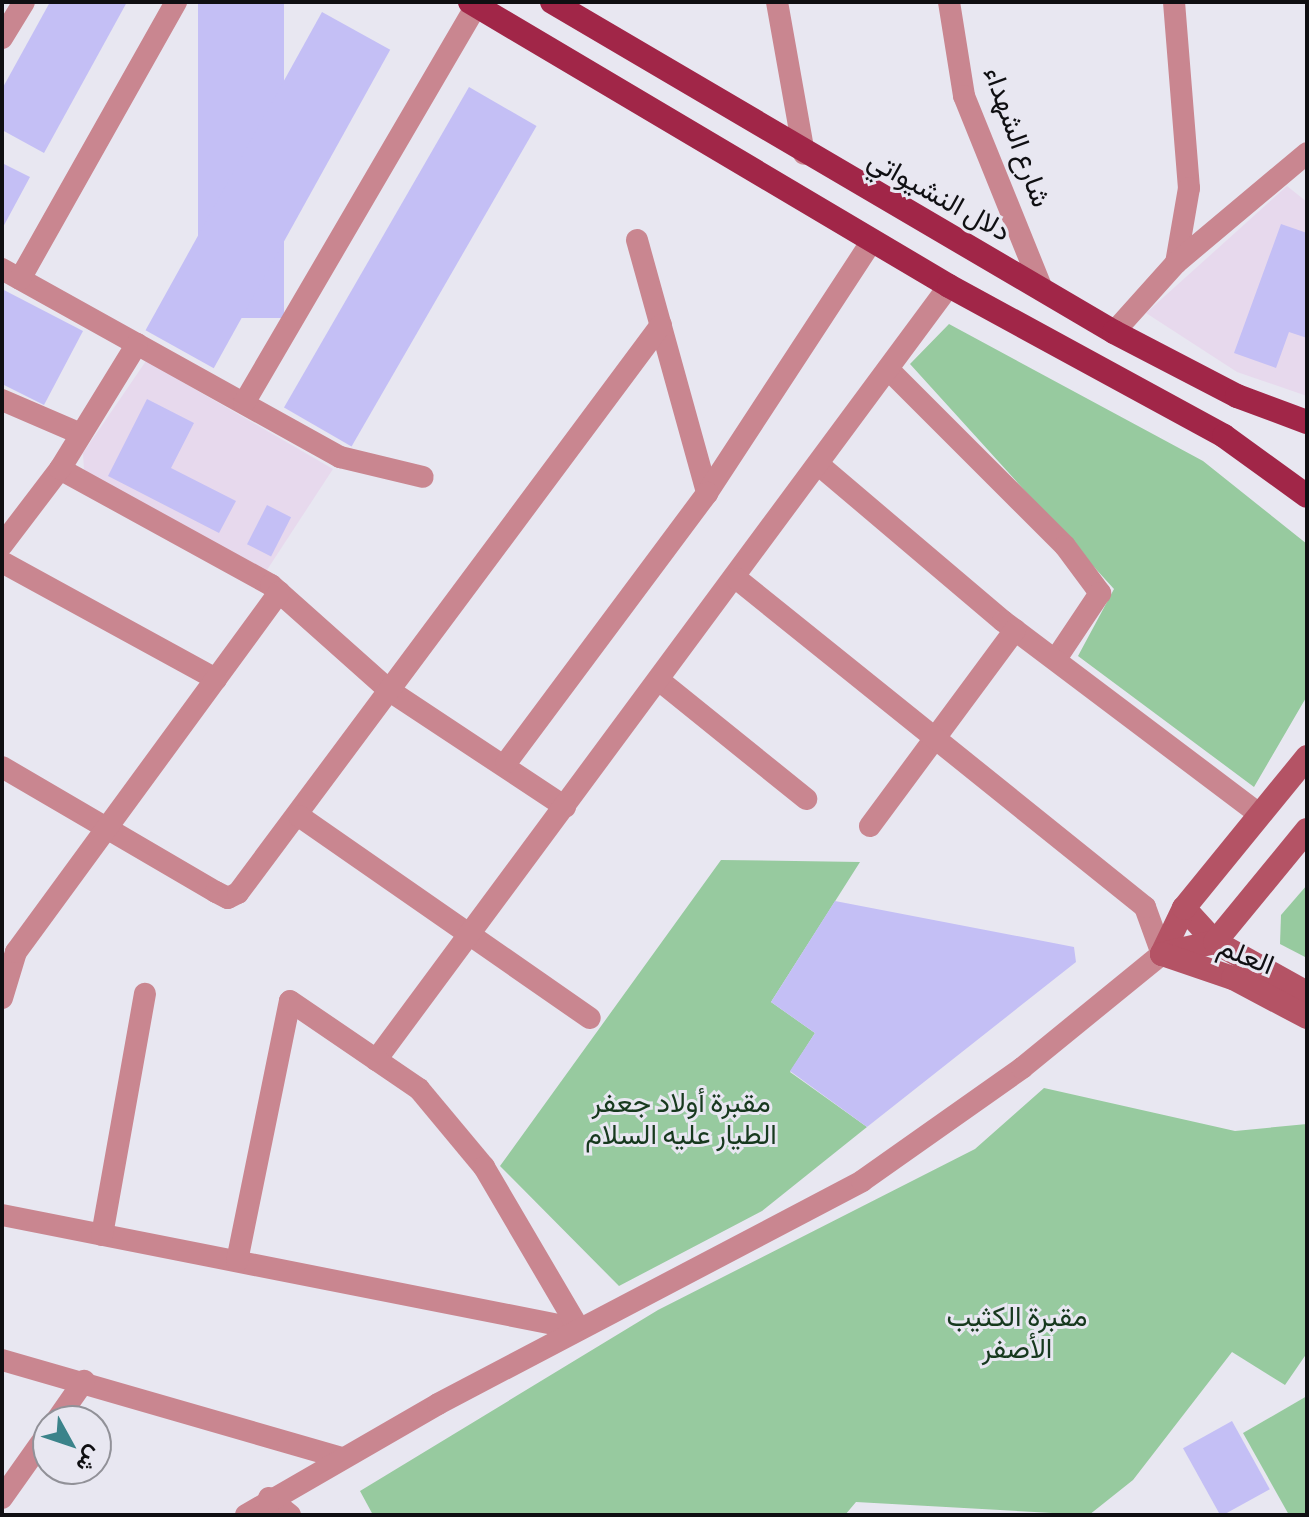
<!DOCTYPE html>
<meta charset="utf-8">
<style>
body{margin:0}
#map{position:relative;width:1309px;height:1517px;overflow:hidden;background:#e8e7f1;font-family:"Source Sans 3",Vazirmatn,sans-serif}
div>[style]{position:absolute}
.education>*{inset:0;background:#e7d9ed}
.green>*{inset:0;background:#97ca9f}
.building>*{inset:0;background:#c4bff5;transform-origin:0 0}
.street>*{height:22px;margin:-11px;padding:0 11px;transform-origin:11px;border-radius:11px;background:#c98690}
.secondary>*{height:24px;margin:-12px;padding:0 12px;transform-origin:12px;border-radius:12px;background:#b45365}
.primary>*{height:24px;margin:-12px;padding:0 12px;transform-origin:12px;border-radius:12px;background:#a12648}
span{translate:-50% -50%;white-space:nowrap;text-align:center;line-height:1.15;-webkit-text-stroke:6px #e8e7f1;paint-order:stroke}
.street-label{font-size:28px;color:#0f0f12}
.park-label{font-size:28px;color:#17391e}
.frame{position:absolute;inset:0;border:4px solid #0f0f12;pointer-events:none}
.north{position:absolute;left:32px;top:1405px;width:80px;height:80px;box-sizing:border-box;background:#e8e7f1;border:2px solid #919198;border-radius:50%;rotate:130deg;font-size:22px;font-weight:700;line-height:32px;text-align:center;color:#0f0f12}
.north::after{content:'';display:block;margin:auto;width:28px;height:36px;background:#3b838a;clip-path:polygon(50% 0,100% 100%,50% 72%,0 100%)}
</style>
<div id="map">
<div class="education">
<div style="clip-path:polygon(1287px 186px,1307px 202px,1307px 396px,1237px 372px,1146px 313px)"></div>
<div style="clip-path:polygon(146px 361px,333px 469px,265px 573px,84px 470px,83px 453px)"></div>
</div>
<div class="green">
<div style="clip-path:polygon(949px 324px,1203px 461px,1307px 544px,1307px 696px,1254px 787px,1078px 656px,1114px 589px,910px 364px)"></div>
<div style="clip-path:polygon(721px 860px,860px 862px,771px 1002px,815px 1033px,790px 1072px,867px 1127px,762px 1211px,619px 1286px,500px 1166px)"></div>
<div style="clip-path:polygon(1307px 885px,1307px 958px,1280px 944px,1281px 915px)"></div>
<div style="clip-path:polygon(1044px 1088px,1235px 1131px,1307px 1124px,1307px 1353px,1285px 1385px,1232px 1352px,1133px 1480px,1089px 1515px,856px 1502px,845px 1515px,373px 1515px,360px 1491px,658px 1310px,975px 1149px)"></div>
<div style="clip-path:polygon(1307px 1396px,1307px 1515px,1289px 1515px,1243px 1433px)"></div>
</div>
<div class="building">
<div style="clip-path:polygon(50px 2px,127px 2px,44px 153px,2px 130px,2px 89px)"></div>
<div style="left:198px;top:2px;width:86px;height:316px"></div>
<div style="left:322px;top:12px;width:78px;height:364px;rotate:29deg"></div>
<div style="left:469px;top:87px;width:78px;height:370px;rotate:30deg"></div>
<div style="clip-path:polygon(2px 163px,30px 177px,2px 229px)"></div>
<div style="clip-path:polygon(1281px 224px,1307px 233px,1307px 338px,1289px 332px,1276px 368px,1234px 353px)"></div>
<div style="clip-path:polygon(2px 289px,83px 331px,44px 405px,2px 384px)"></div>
<div style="clip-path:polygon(147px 399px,194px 423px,171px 468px,236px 501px,219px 533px,108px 476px)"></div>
<div style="left:267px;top:505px;width:27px;height:44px;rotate:27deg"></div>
<div style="clip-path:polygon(835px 901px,1074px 947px,1076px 962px,867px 1127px,790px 1071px,815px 1033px,771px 1002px)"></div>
<div style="left:1232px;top:1421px;width:78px;height:56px;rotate:61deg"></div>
</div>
<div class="street">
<div style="left:777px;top:2px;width:154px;rotate:79.9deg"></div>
<div style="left:949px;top:2px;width:95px;rotate:80.9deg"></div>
<div style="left:964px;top:96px;width:208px;rotate:68deg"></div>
<div style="left:1174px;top:2px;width:187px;rotate:85.4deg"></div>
<div style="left:1189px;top:188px;width:76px;rotate:99.8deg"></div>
<div style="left:2px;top:38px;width:42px;rotate:-58.6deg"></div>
<div style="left:637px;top:240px;width:263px;rotate:74.5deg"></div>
<div style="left:707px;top:493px;width:301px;rotate:-56.8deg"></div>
<div style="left:2px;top:269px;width:387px;rotate:29.1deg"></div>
<div style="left:340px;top:457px;width:85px;rotate:13.5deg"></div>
<div style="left:20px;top:279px;width:318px;rotate:-60.6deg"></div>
<div style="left:1114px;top:332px;width:93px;rotate:-48.1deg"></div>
<div style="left:1176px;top:263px;width:171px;rotate:-40deg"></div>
<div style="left:888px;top:369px;width:250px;rotate:45deg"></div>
<div style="left:1065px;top:546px;width:59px;rotate:53.3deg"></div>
<div style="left:1100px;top:593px;width:79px;rotate:123.7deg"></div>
<div style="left:2px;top:400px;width:86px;rotate:23.3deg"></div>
<div style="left:244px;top:403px;width:460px;rotate:-59.7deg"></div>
<div style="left:819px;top:465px;width:241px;rotate:40.3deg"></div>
<div style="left:1003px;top:621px;width:321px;rotate:37deg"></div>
<div style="left:60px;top:469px;width:241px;rotate:28.8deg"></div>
<div style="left:271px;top:585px;width:159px;rotate:41.7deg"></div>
<div style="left:390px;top:691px;width:210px;rotate:33.5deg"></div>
<div style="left:2px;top:545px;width:96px;rotate:-52.7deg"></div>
<div style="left:60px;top:469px;width:147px;rotate:-58.4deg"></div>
<div style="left:2px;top:562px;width:244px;rotate:28.7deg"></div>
<div style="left:660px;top:681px;width:188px;rotate:38.9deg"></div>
<div style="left:506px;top:763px;width:337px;rotate:-53.3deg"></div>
<div style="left:2px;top:767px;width:248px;rotate:30.3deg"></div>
<div style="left:216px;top:892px;width:13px;rotate:27deg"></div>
<div style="left:228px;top:898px;width:11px;rotate:-27deg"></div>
<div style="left:238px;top:893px;width:708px;rotate:-53.32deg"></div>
<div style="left:299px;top:816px;width:354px;rotate:34.8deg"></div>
<div style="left:870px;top:826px;width:244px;rotate:-53.5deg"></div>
<div style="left:2px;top:998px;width:48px;rotate:-73.1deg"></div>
<div style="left:16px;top:952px;width:446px;rotate:-53.8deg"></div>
<div style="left:376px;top:1060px;width:963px;rotate:-53.49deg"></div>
<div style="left:2px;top:1215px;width:588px;rotate:11.18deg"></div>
<div style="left:102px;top:1235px;width:245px;rotate:-79.9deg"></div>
<div style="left:237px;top:1261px;width:265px;rotate:-78.5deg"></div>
<div style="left:290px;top:1001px;width:156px;rotate:34.3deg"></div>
<div style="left:419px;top:1089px;width:102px;rotate:50.2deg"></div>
<div style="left:484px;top:1167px;width:188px;rotate:59.6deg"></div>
<div style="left:2px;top:1360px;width:353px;rotate:16.1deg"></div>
<div style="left:56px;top:1421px;width:49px;rotate:-55deg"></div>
<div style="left:2px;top:1498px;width:80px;rotate:-54.7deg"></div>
<div style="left:269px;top:1498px;width:27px;rotate:39deg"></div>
<div style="left:246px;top:1515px;width:222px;rotate:-30deg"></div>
<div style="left:438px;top:1404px;width:479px;rotate:-27.7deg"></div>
<div style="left:862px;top:1181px;width:196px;rotate:-35.2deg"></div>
<div style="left:1022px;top:1068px;width:181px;rotate:-39.2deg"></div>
<div style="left:1162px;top:954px;width:50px;rotate:-109.9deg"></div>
<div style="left:1145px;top:907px;width:523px;rotate:-141.2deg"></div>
</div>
<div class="secondary">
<div style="left:1184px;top:908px;width:46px;rotate:47.6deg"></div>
<div style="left:1215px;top:942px;width:105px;rotate:29deg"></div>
<div style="left:1162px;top:954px;width:51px;rotate:-64.4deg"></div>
<div style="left:1184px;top:908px;width:195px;rotate:-50.8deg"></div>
<div style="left:1162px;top:954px;width:54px;rotate:-12.8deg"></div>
<div style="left:1215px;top:942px;width:145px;rotate:-50.6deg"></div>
<div style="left:1162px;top:954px;width:75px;rotate:18.7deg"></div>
<div style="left:1233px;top:978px;width:84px;rotate:27.8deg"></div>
</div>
<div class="primary">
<div style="left:470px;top:2px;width:557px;rotate:30.66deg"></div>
<div style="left:949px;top:286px;width:313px;rotate:28.6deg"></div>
<div style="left:1224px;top:436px;width:102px;rotate:35.9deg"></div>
<div style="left:552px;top:2px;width:652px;rotate:30.42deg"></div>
<div style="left:1114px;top:332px;width:139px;rotate:27.5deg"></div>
<div style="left:1237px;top:396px;width:75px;rotate:20.4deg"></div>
</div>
<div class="street-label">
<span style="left:1017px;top:137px;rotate:70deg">شارع الشهداء</span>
<span style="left:939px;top:196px;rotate:29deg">دلال النشيواتي</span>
<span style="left:1246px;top:956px;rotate:22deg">العلم</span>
</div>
<div class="park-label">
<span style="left:681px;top:1119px">مقبرة أولاد جعفر<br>الطيار عليه السلام</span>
<span style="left:1017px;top:1333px">مقبرة الكثيب<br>الأصفر</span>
</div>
<div class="frame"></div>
<div class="north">ش</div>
</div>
